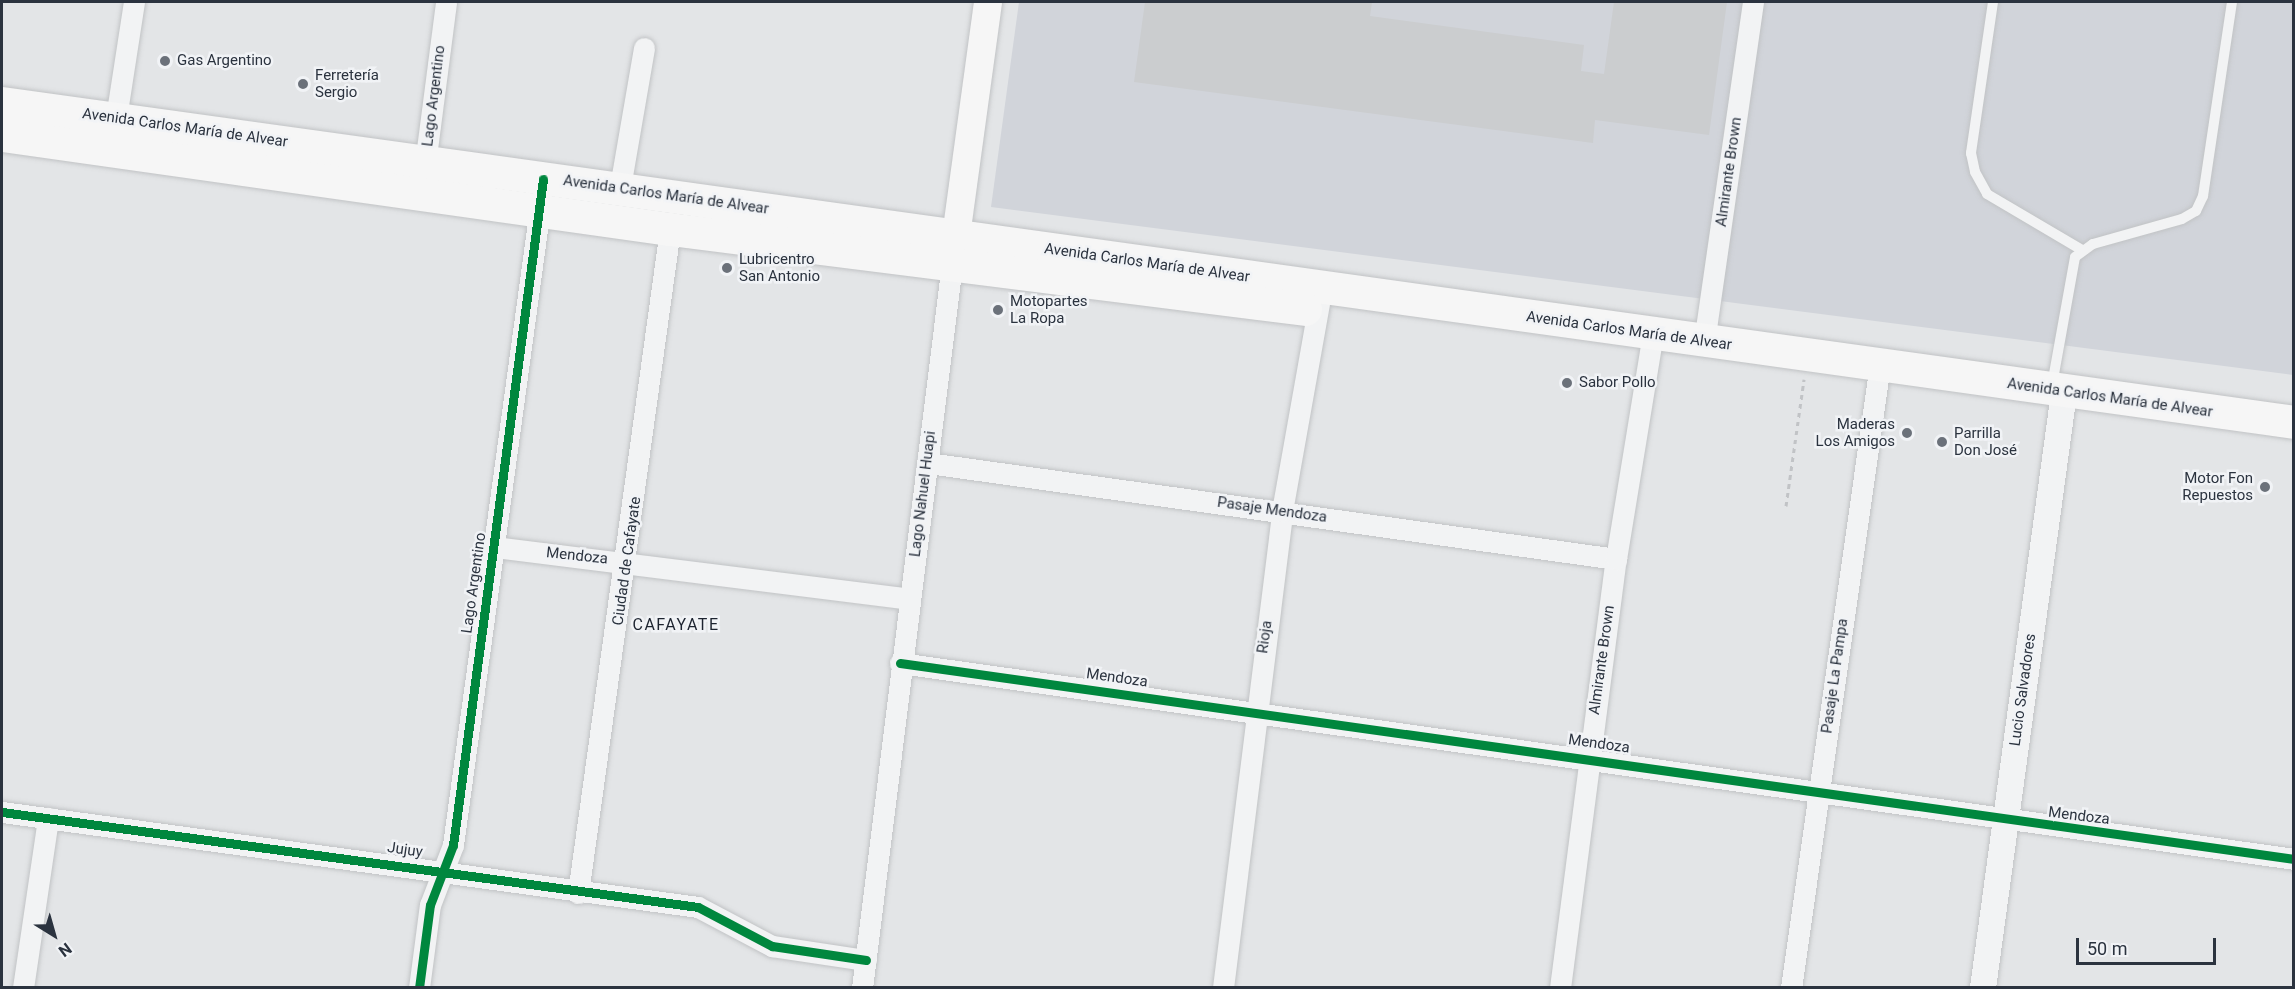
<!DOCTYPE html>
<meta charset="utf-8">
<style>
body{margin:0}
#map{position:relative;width:2295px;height:989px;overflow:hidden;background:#e3e5e7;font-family:Roboto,sans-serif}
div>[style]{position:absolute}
.built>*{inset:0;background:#d1d4da}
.building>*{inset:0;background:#cbcdcf}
.path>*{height:3px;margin-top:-1.5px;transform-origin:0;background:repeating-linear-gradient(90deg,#c1c3c6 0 4.5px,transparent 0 9px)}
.roads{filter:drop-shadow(0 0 2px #c1c3c5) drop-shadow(0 0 2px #c1c3c5)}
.service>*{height:10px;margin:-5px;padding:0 5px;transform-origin:5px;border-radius:5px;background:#f2f3f4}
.minor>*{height:21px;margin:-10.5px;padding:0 10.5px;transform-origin:10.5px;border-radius:10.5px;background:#f2f3f4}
.tertiary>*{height:26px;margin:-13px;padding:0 13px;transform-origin:13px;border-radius:13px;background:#f2f3f4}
.secondary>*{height:28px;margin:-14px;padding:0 14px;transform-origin:14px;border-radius:14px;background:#f6f6f6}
.primary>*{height:33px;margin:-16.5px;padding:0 16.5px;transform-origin:16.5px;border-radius:16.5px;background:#f6f6f6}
.cycleway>*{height:9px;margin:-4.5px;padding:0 4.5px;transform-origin:4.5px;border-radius:4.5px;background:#00873e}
.dots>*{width:16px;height:16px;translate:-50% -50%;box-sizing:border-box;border:3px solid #f1f3f6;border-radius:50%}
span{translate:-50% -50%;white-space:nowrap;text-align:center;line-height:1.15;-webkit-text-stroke:5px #f1f3f6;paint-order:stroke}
.poi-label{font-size:15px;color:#2b333f}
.left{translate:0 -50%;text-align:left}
.right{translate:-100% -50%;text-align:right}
.street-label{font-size:15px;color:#2b333f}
.neighbourhood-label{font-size:16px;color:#1d2430;letter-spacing:1.5px}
.frame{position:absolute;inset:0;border:3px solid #2b333f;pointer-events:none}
.north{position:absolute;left:24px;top:905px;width:60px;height:60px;-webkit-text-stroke:4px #f1f3f6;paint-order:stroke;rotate:143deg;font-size:16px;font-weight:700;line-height:24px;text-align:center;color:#2b333f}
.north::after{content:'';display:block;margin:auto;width:21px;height:27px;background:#2b333f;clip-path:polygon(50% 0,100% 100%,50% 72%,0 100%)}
.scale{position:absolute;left:2076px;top:938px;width:140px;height:27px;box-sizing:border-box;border:3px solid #2b333f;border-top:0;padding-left:8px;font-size:18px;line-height:21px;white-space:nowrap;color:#2b333f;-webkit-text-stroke:4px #f1f3f6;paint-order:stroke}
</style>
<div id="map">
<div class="built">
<div style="clip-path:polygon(1019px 2px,2293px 2px,2293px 375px,991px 207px)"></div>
</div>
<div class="building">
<div style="clip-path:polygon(1145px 2px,1372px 2px,1370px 16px,1584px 45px,1581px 71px,1604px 74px,1614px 2px,1727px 2px,1709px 135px,1595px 120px,1593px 143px,1134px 82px)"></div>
</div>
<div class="path">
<div style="left:1786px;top:506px;width:128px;rotate:-81.9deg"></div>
</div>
<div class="roads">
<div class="service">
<div style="left:1993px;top:2px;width:153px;rotate:98.3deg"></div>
<div style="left:1971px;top:153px;width:19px;rotate:78deg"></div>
<div style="left:1975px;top:172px;width:25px;rotate:61deg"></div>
<div style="left:1987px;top:194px;width:110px;rotate:30.5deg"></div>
<div style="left:2052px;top:385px;width:130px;rotate:-79.8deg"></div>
<div style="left:2075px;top:257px;width:22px;rotate:-36deg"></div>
<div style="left:2093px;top:244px;width:92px;rotate:-15.7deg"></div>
<div style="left:2182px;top:219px;width:16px;rotate:-30deg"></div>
<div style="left:2196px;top:211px;width:17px;rotate:-65deg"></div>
<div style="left:2203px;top:196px;width:196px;rotate:-81.5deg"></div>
</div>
<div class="minor">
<div style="left:114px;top:131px;width:131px;rotate:-81.2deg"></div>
<div style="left:424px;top:172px;width:171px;rotate:-82.6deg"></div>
<div style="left:620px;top:187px;width:141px;rotate:-80.2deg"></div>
<div style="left:1704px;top:342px;width:344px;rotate:-81.8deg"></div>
<div style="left:928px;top:463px;width:695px;rotate:7.94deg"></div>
<div style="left:494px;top:547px;width:418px;rotate:7.1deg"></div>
<div style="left:900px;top:663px;width:1408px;rotate:8deg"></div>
<div style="left:2px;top:812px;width:702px;rotate:7.77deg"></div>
<div style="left:698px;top:907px;width:84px;rotate:27.8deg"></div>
<div style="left:772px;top:946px;width:95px;rotate:8.5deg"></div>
<div style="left:578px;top:893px;width:670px;rotate:-82.11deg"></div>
<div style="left:23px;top:988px;width:172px;rotate:-81.6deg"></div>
<div style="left:419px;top:988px;width:84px;rotate:-82.5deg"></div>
<div style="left:430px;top:905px;width:64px;rotate:-69deg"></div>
<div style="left:453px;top:845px;width:651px;rotate:-82.23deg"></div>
<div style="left:862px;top:988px;width:731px;rotate:-82.92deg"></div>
<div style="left:1223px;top:988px;width:481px;rotate:-82.9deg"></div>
<div style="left:1282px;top:511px;width:222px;rotate:-79.9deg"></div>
<div style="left:1560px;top:988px;width:433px;rotate:-82.6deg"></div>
<div style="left:1616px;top:559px;width:228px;rotate:-80.7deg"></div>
<div style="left:1791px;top:988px;width:630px;rotate:-81.88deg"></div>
</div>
<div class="tertiary">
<div style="left:1983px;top:988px;width:600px;rotate:-82.25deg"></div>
</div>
<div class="secondary">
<div style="left:953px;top:258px;width:258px;rotate:-82.2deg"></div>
</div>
<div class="primary">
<div style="left:2px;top:103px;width:2314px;rotate:7.92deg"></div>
<div style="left:2px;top:135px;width:675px;rotate:8.01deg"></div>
<div style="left:670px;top:229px;width:640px;rotate:7.18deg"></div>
</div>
</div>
<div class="cycleway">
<div style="left:900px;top:663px;width:1408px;rotate:8deg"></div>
<div style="left:2px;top:812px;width:702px;rotate:7.77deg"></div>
<div style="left:698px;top:907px;width:84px;rotate:27.8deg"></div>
<div style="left:772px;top:946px;width:95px;rotate:8.5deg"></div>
<div style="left:419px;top:988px;width:84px;rotate:-82.5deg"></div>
<div style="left:430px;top:905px;width:64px;rotate:-69deg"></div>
<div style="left:453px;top:845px;width:672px;rotate:-82.3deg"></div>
</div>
<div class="dots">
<div style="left:165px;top:61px;background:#6b717a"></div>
<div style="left:303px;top:84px;background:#6b717a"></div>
<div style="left:727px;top:268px;background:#6b717a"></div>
<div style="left:998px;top:310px;background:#6b717a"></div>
<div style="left:1567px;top:383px;background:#6b717a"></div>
<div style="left:1907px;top:433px;background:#6b717a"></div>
<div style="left:1942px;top:442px;background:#6b717a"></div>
<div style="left:2265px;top:487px;background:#6b717a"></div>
</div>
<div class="poi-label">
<span class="left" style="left:177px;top:61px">Gas Argentino</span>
<span class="left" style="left:315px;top:84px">Ferretería<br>Sergio</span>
<span class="left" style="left:739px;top:268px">Lubricentro<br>San Antonio</span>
<span class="left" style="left:1010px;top:310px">Motopartes<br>La Ropa</span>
<span class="left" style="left:1579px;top:383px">Sabor Pollo</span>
<span class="right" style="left:1895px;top:433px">Maderas<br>Los Amigos</span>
<span class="left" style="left:1954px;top:442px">Parrilla<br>Don José</span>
<span class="right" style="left:2253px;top:487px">Motor Fon<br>Repuestos</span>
</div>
<div class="street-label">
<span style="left:434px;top:96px;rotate:-83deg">Lago Argentino</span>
<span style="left:185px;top:128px;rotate:8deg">Avenida Carlos María de Alvear</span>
<span style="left:1729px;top:172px;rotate:-82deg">Almirante Brown</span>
<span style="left:666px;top:195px;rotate:8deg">Avenida Carlos María de Alvear</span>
<span style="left:1147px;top:263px;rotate:8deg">Avenida Carlos María de Alvear</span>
<span style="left:1629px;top:331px;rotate:8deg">Avenida Carlos María de Alvear</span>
<span style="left:2110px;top:398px;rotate:8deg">Avenida Carlos María de Alvear</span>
<span style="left:923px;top:494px;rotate:-83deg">Lago Nahuel Huapi</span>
<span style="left:1272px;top:510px;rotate:8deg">Pasaje Mendoza</span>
<span style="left:577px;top:556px;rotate:6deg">Mendoza</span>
<span style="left:627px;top:561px;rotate:-82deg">Ciudad de Cafayate</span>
<span style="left:474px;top:583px;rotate:-82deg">Lago Argentino</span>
<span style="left:1265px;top:637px;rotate:-82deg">Rioja</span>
<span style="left:1602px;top:660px;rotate:-82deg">Almirante Brown</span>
<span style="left:1835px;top:676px;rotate:-82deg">Pasaje La Pampa</span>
<span style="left:1117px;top:678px;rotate:8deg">Mendoza</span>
<span style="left:2023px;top:690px;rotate:-82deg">Lucio Salvadores</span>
<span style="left:1599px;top:744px;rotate:8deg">Mendoza</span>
<span style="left:2079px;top:816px;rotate:7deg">Mendoza</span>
<span style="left:405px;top:850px;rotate:8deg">Jujuy</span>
</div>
<div class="neighbourhood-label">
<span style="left:676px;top:625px">CAFAYATE</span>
</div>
<div class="frame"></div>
<div class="north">N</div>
<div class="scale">50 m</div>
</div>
